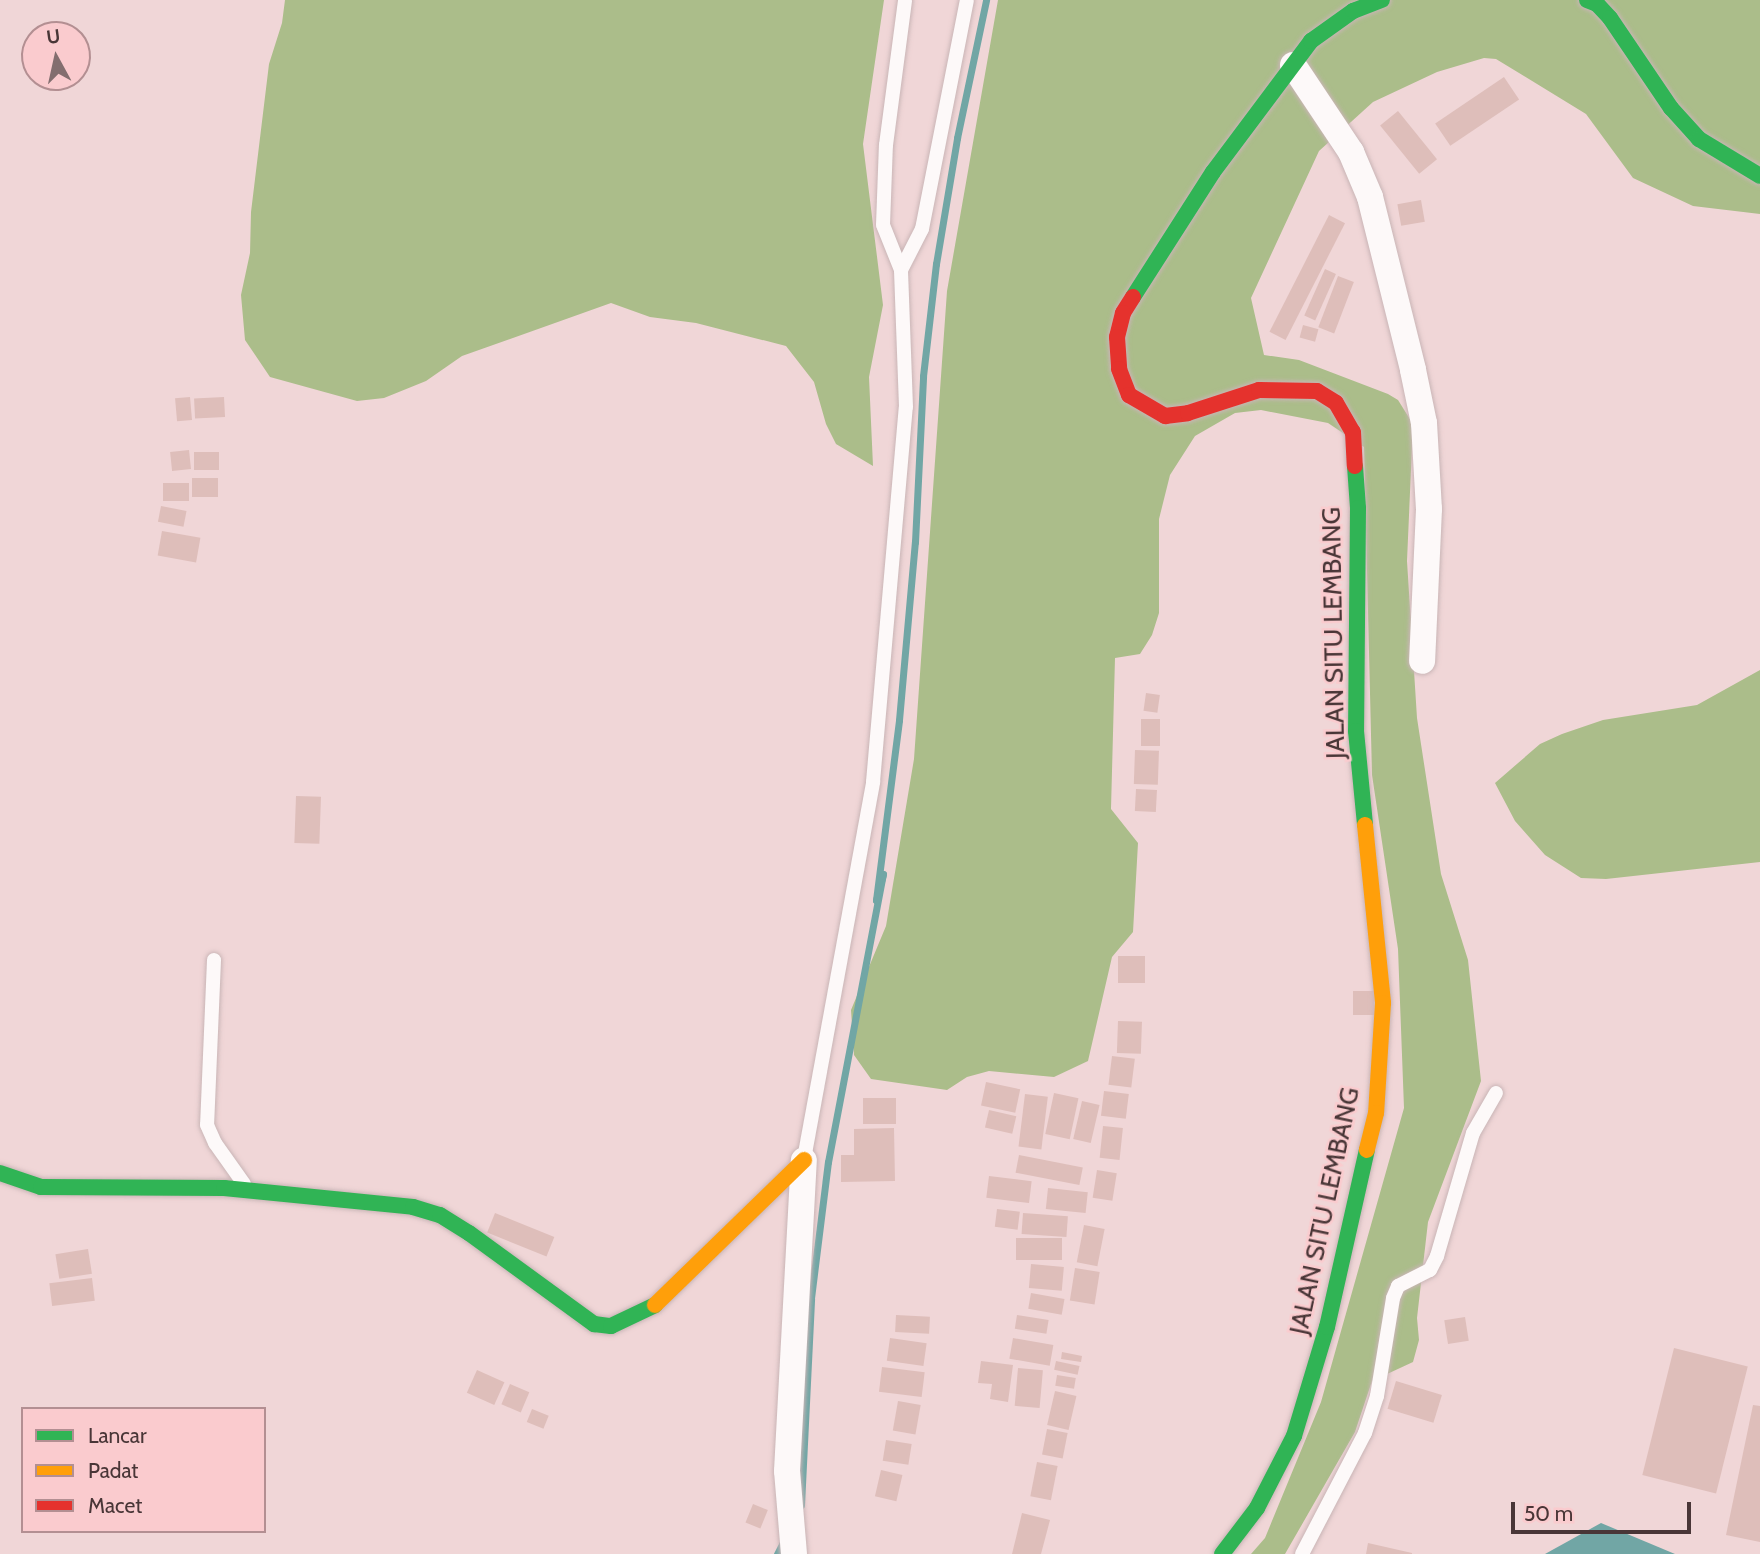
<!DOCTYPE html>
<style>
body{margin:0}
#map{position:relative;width:1760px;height:1554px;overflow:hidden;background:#f0d6d7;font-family:Cabin,sans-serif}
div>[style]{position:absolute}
.forest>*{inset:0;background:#abbd8a}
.water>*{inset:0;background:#71a6a5}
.stream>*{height:7px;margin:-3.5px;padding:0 3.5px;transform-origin:3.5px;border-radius:3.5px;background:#71a6a5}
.building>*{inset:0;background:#debeba;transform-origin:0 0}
.roads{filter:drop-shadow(0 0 2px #c9b5b6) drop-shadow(0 0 2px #c9b5b6)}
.lane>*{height:14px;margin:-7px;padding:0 7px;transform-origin:7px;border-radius:7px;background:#fdf9f9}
.street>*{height:26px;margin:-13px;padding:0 13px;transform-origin:13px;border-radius:13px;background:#fdf9f9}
.fast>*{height:16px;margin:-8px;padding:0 8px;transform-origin:8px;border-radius:8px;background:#30b455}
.slow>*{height:16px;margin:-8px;padding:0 8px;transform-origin:8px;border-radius:8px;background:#ff9f0a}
.jam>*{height:16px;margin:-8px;padding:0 8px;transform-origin:8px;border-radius:8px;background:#e5322d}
span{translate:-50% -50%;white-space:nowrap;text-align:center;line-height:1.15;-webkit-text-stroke:5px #facbce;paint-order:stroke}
.street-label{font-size:26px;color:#493637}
.legend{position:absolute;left:21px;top:1407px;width:245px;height:126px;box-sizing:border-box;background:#facbce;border:2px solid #b38f92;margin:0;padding:9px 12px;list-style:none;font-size:21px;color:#493637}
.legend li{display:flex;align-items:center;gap:14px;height:35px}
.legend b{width:35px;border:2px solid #b38f92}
.north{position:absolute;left:21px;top:21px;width:70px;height:70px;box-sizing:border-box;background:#facbce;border:2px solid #b38f92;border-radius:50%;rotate:352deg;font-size:19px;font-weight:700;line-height:28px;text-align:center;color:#493637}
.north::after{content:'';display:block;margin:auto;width:24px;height:32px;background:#836e6f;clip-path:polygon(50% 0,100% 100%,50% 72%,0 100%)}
.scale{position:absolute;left:1511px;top:1502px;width:180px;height:32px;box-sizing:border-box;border:4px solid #493637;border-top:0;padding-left:9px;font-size:21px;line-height:24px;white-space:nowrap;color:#493637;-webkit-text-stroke:5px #facbce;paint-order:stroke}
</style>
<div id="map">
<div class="forest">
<div style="clip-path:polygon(285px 0,884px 0,863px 144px,883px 305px,869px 377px,873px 466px,836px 444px,826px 424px,814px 382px,786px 346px,696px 323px,650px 317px,611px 303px,462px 356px,426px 381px,384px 398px,357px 401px,270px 377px,245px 340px,241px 295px,250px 253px,251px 212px,269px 64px,282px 23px)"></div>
<div style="clip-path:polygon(998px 0,1760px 0,1760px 214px,1693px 206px,1633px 178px,1586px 114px,1496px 59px,1484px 58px,1437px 72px,1373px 102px,1319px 151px,1251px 298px,1264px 355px,1299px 360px,1388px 394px,1398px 400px,1413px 424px,1407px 561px,1417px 718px,1441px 874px,1468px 960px,1481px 1081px,1428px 1222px,1417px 1318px,1419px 1340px,1413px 1362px,1372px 1381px,1355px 1432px,1285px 1554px,1251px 1554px,1265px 1538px,1321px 1402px,1404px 1108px,1398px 949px,1372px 775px,1364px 447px,1328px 423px,1261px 410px,1235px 413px,1195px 436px,1170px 475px,1159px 519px,1159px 613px,1152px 635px,1140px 654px,1115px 658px,1111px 809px,1138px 843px,1133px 932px,1112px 957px,1088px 1061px,1054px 1077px,989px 1071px,967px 1077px,947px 1090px,871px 1079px,854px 1055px,851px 1010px,886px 926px,914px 759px,947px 291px)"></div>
<div style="clip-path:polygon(1760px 670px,1760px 862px,1606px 879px,1581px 878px,1545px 855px,1515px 821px,1495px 783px,1540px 744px,1562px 734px,1603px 720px,1697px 705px)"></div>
</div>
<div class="water">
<div style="clip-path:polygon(1601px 1523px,1675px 1554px,1545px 1554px)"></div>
</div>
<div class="stream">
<div style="left:801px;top:1505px;width:207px;rotate:-87.2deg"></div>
<div style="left:811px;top:1298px;width:137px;rotate:-82.9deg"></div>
<div style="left:828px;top:1162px;width:293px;rotate:-79.2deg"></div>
<div style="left:883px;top:874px;width:27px;rotate:105deg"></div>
<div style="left:876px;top:900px;width:181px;rotate:-82.7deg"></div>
<div style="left:899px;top:720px;width:179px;rotate:-84.9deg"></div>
<div style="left:915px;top:542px;width:166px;rotate:-87.2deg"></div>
<div style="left:923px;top:376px;width:113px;rotate:-83.4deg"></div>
<div style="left:936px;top:264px;width:128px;rotate:-80.5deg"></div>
<div style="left:957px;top:138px;width:141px;rotate:-78.1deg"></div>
<div style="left:777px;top:1554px;width:16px;rotate:-63deg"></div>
</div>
<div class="building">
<div style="left:1504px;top:77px;width:27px;height:83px;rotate:56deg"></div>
<div style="left:1398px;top:111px;width:62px;height:23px;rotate:51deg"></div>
<div style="left:1421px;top:200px;width:22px;height:24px;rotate:80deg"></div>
<div style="left:1329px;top:215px;width:18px;height:131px;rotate:27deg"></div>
<div style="left:1325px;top:269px;width:12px;height:51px;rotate:24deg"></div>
<div style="left:1338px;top:276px;width:17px;height:55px;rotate:21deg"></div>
<div style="left:1303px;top:325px;width:16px;height:13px;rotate:15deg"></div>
<div style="left:190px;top:397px;width:23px;height:15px;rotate:85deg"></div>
<div style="left:224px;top:397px;width:20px;height:30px;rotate:87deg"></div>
<div style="left:189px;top:450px;width:19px;height:19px;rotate:84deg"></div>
<div style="left:194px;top:452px;width:25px;height:18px"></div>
<div style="left:192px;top:478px;width:26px;height:19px"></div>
<div style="left:163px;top:483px;width:26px;height:18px"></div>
<div style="left:161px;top:506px;width:26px;height:16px;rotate:11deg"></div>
<div style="left:162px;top:531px;width:39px;height:25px;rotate:10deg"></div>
<div style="left:1146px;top:693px;width:14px;height:18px;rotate:8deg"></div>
<div style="left:1141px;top:719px;width:19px;height:27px"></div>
<div style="left:1135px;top:750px;width:24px;height:34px;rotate:2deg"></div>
<div style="left:1136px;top:789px;width:21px;height:22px;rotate:3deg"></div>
<div style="left:296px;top:796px;width:25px;height:47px;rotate:2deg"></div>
<div style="left:1145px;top:956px;width:27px;height:27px;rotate:90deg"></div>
<div style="left:1353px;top:991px;width:21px;height:24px"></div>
<div style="left:1118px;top:1021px;width:24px;height:32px;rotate:2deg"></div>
<div style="left:1112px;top:1056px;width:23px;height:29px;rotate:7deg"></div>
<div style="left:986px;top:1082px;width:35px;height:24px;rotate:12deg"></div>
<div style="left:1104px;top:1091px;width:25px;height:25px;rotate:7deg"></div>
<div style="left:1054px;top:1093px;width:25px;height:42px;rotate:12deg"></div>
<div style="left:1025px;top:1094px;width:23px;height:53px;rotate:7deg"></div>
<div style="left:863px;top:1098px;width:33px;height:26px"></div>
<div style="left:1082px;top:1101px;width:18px;height:39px;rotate:13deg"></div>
<div style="left:989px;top:1110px;width:28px;height:18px;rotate:13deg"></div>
<div style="left:1103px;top:1126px;width:20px;height:32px;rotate:6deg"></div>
<div style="clip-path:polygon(894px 1128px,895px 1181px,841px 1182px,841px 1155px,854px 1155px,854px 1129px)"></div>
<div style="left:1019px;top:1155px;width:65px;height:18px;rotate:11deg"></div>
<div style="left:1097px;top:1170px;width:20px;height:28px;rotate:9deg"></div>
<div style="left:989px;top:1176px;width:43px;height:22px;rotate:7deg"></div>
<div style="left:1048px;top:1188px;width:40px;height:21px;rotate:6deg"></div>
<div style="left:997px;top:1209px;width:23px;height:18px;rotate:7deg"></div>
<div style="left:495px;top:1213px;width:64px;height:21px;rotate:22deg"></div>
<div style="left:1023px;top:1213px;width:45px;height:21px;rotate:4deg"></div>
<div style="left:1084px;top:1225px;width:21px;height:38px;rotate:11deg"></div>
<div style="left:1016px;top:1238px;width:46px;height:22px"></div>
<div style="left:88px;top:1249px;width:25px;height:33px;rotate:81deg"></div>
<div style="left:1031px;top:1264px;width:33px;height:24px;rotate:5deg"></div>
<div style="left:1075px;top:1268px;width:25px;height:33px;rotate:9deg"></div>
<div style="left:92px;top:1278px;width:23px;height:43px;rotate:83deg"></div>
<div style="left:1031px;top:1293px;width:34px;height:16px;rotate:10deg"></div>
<div style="left:896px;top:1315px;width:34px;height:17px;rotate:3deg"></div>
<div style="left:1017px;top:1315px;width:32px;height:14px;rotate:9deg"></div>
<div style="left:1465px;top:1317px;width:24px;height:21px;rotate:81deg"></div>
<div style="left:890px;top:1338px;width:37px;height:23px;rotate:8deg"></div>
<div style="left:1013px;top:1338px;width:41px;height:21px;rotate:10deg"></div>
<div style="left:1674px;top:1348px;width:76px;height:131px;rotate:14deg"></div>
<div style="clip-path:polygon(1062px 1352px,1082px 1356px,1081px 1362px,1061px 1359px)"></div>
<div style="clip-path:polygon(981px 1361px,1013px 1365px,1008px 1402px,990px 1399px,992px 1384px,978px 1383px)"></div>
<div style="left:1056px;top:1361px;width:24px;height:9px;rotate:12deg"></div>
<div style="left:882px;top:1367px;width:43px;height:25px;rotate:7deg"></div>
<div style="left:1018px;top:1368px;width:25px;height:38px;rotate:5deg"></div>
<div style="left:477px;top:1370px;width:30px;height:25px;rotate:24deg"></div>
<div style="left:1057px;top:1375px;width:19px;height:11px;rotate:9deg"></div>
<div style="left:1396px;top:1381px;width:48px;height:29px;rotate:17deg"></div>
<div style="left:510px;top:1384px;width:21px;height:22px;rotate:23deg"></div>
<div style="left:1055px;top:1391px;width:22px;height:35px;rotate:13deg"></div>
<div style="left:898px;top:1401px;width:23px;height:30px;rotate:10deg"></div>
<div style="clip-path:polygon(1753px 1405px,1760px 1406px,1760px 1542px,1726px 1535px)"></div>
<div style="left:532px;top:1409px;width:18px;height:14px;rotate:22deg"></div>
<div style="left:1047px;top:1429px;width:21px;height:26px;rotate:11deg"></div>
<div style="left:886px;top:1440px;width:26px;height:21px;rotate:9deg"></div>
<div style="left:1037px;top:1462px;width:21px;height:35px;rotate:11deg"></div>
<div style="left:881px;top:1470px;width:22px;height:27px;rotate:13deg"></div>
<div style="left:753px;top:1504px;width:16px;height:20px;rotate:22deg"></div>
<div style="clip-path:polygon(1022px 1513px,1050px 1520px,1041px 1554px,1012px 1554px)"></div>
<div style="clip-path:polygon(1368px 1543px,1412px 1553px,1412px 1554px,1366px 1554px)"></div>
</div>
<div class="roads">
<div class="lane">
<div style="left:901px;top:270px;width:46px;rotate:-62.9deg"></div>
<div style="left:922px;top:229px;width:233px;rotate:-78.9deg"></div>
<div style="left:214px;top:960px;width:165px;rotate:92.4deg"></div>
<div style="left:207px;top:1125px;width:20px;rotate:66deg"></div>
<div style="left:215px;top:1143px;width:50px;rotate:54.7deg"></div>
<div style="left:804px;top:1159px;width:383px;rotate:-79.6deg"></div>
<div style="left:873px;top:782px;width:376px;rotate:-85deg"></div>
<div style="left:906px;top:407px;width:137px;rotate:-92.1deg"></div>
<div style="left:901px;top:270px;width:48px;rotate:-111.8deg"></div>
<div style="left:883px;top:225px;width:80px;rotate:-87.9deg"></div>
<div style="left:886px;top:145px;width:146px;rotate:-82.5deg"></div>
<div style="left:1302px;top:1554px;width:136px;rotate:-62.5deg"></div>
<div style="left:1365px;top:1433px;width:39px;rotate:-72deg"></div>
<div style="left:1377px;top:1396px;width:99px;rotate:-80.7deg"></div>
<div style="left:1393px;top:1298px;width:13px;rotate:-67deg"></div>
<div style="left:1398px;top:1286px;width:36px;rotate:-27deg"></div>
<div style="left:1430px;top:1270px;width:16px;rotate:-63deg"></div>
<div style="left:1437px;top:1256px;width:128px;rotate:-73.7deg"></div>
<div style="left:1473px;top:1133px;width:46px;rotate:-60.1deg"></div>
</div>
<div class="street">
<div style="left:1293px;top:65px;width:105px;rotate:56.3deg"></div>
<div style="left:1351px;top:152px;width:49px;rotate:67.1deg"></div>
<div style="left:1370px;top:197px;width:178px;rotate:76deg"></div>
<div style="left:1413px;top:370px;width:54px;rotate:78.3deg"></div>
<div style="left:1424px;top:423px;width:86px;rotate:86.7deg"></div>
<div style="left:1429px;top:509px;width:152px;rotate:92.6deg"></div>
<div style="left:794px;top:1554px;width:83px;rotate:-94.8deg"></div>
<div style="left:787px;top:1471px;width:311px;rotate:-86.9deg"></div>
</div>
<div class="fast">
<div style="left:1587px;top:0;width:11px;rotate:22deg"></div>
<div style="left:1597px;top:4px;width:19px;rotate:47deg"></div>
<div style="left:1610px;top:18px;width:109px;rotate:55.9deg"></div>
<div style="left:1671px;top:108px;width:42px;rotate:47.9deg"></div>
<div style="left:1699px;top:139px;width:71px;rotate:31.2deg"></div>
<div style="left:1133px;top:297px;width:148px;rotate:-57.4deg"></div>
<div style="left:1213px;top:172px;width:164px;rotate:-53.2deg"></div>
<div style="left:1311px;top:41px;width:52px;rotate:-35.5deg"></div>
<div style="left:1353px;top:11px;width:31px;rotate:-21deg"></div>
<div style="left:1355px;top:466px;width:42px;rotate:85.9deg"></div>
<div style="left:1358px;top:508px;width:223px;rotate:90.5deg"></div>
<div style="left:1356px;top:731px;width:94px;rotate:84.5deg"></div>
<div style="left:0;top:1173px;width:43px;rotate:18.9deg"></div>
<div style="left:41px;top:1187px;width:183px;rotate:0.3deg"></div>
<div style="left:224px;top:1188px;width:190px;rotate:5.7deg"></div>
<div style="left:413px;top:1207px;width:28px;rotate:17deg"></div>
<div style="left:440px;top:1215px;width:34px;rotate:32deg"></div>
<div style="left:469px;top:1233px;width:155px;rotate:36.1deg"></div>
<div style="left:594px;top:1324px;width:17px;rotate:7deg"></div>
<div style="left:611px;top:1326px;width:49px;rotate:-25.5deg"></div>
<div style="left:1222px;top:1554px;width:58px;rotate:-52.7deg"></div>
<div style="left:1257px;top:1508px;width:81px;rotate:-62.8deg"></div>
<div style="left:1294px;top:1436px;width:114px;rotate:-73.2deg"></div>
<div style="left:1327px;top:1327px;width:181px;rotate:-77.3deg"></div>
</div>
<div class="slow">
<div style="left:1365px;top:825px;width:179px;rotate:84.2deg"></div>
<div style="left:1383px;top:1003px;width:110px;rotate:93.6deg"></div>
<div style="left:1376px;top:1113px;width:38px;rotate:104deg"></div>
<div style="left:655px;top:1305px;width:208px;rotate:-44.2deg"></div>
</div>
<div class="jam">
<div style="left:1133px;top:297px;width:19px;rotate:122deg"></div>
<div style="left:1123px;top:313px;width:25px;rotate:104deg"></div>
<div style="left:1117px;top:337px;width:32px;rotate:86deg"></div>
<div style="left:1119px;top:369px;width:28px;rotate:69deg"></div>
<div style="left:1129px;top:395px;width:42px;rotate:30.3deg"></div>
<div style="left:1165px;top:416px;width:23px;rotate:-7deg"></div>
<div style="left:1188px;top:413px;width:75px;rotate:-17.9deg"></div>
<div style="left:1259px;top:390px;width:58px;rotate:1deg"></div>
<div style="left:1317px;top:391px;width:22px;rotate:32deg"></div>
<div style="left:1336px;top:403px;width:34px;rotate:60deg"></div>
<div style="left:1353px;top:432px;width:34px;rotate:87deg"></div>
</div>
</div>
<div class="street-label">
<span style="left:1334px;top:633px;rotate:-91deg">JALAN SITU LEMBANG</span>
<span style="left:1325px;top:1211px;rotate:-78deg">JALAN SITU LEMBANG</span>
</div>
<ul class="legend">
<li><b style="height:9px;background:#30b455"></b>Lancar</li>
<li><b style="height:9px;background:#ff9f0a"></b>Padat</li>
<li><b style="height:9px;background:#e5322d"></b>Macet</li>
</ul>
<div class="north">U</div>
<div class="scale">50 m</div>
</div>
